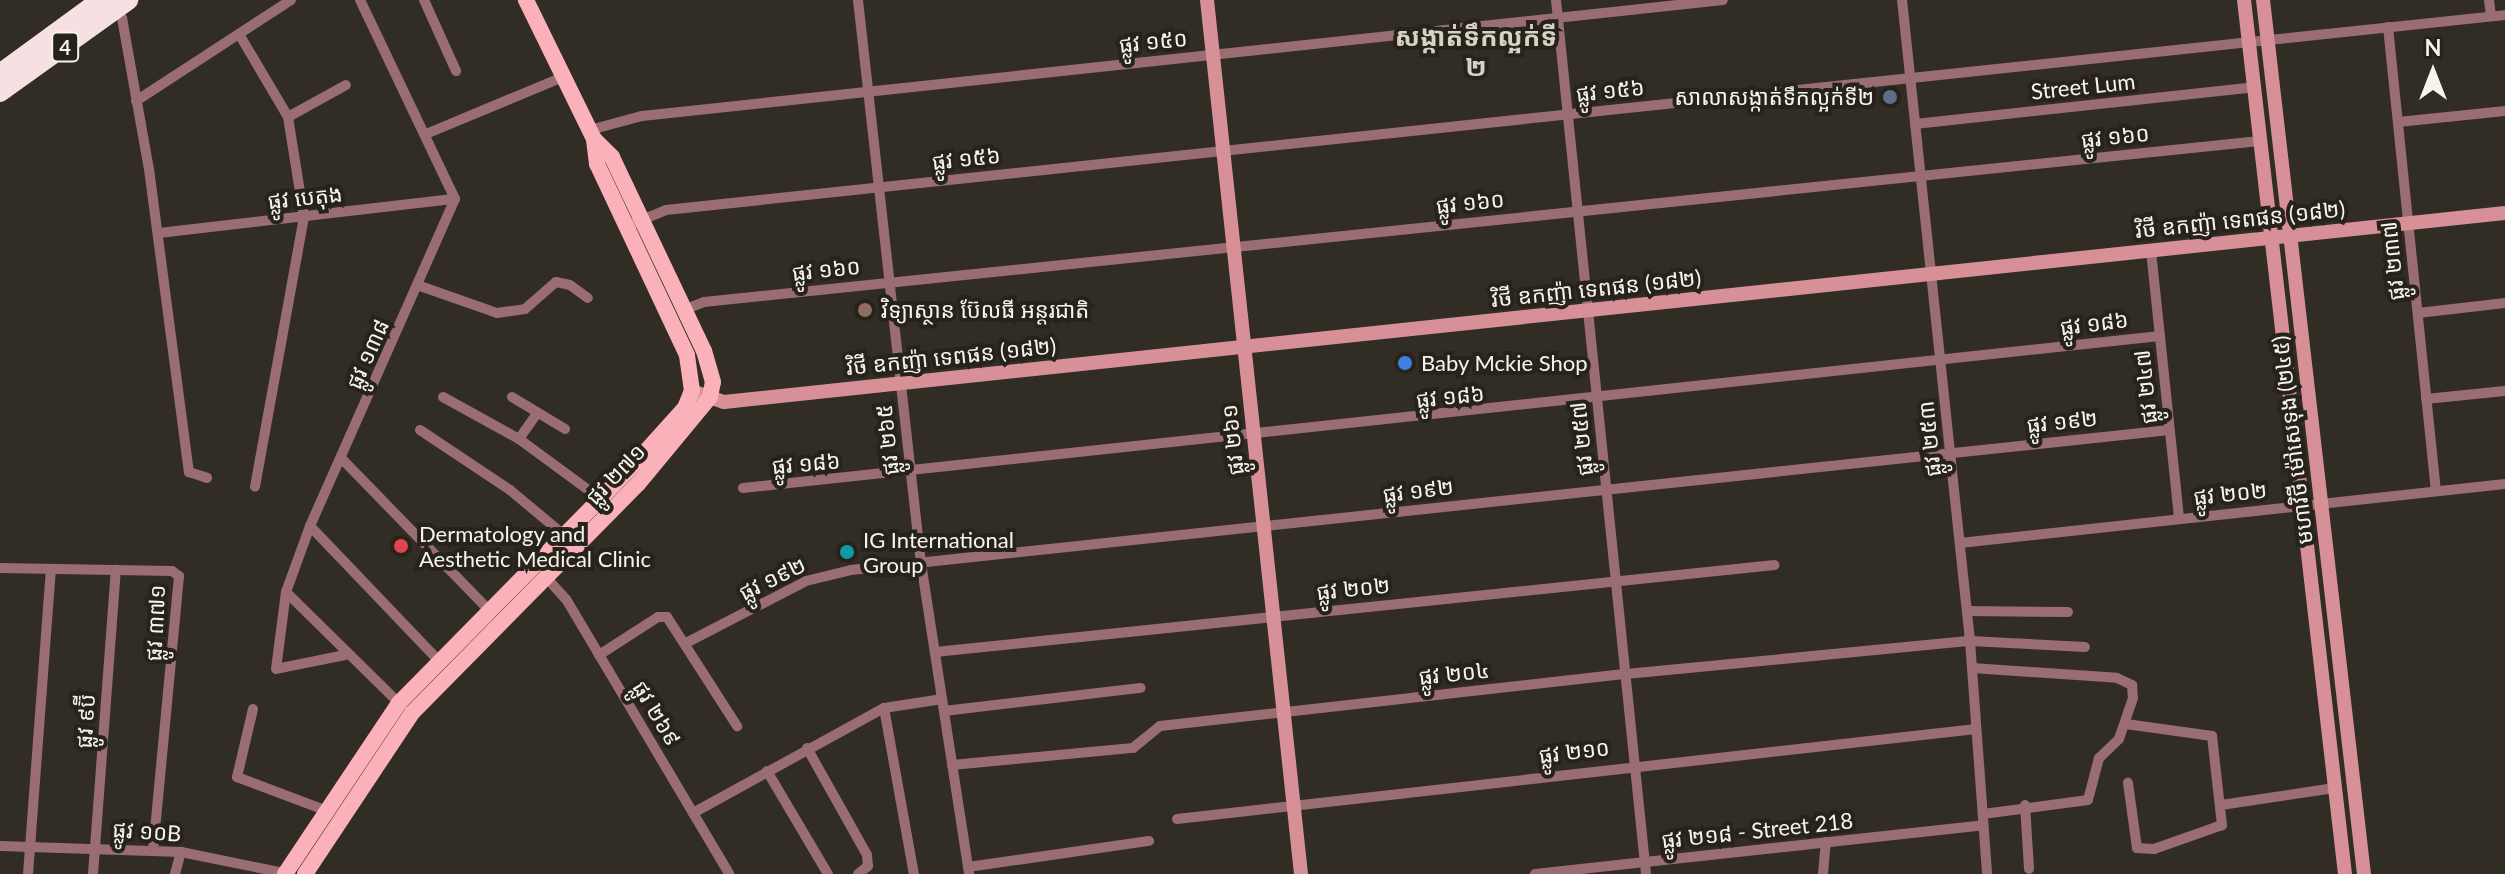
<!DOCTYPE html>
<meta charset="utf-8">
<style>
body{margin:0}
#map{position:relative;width:2505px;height:874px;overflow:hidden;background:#312d24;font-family:Lato,"Noto Sans Khmer",sans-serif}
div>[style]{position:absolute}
.street>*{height:10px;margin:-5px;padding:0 5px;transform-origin:5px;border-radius:5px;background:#996d71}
.secondary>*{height:14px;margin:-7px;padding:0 7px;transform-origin:7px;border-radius:7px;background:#d79097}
.primary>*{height:16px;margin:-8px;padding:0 8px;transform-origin:8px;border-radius:8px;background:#fbb1b9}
.highway>*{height:20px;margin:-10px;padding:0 10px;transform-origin:10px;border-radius:10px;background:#f7e0e2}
.dots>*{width:22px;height:22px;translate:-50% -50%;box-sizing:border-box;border:4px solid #27231b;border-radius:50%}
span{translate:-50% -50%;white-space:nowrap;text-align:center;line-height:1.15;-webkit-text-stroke:8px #27231b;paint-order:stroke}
.shield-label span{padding:2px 6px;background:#27231b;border:2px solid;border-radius:6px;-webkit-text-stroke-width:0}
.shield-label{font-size:20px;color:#f6f4ee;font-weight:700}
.street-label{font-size:22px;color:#f6f4ee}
.poi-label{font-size:22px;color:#f6f4ee}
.right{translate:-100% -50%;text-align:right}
.left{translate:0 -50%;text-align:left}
.quarter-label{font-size:26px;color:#d6d2c6;font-weight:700}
.north{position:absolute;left:2393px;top:32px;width:80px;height:80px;-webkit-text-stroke:6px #27231b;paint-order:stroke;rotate:0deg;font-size:22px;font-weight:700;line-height:32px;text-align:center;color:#f6f4ee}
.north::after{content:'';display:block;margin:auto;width:28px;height:36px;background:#f6f4ee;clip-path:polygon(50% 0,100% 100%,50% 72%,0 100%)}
</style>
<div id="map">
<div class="street">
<div style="left:424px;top:0;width:78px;rotate:65.7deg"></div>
<div style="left:858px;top:0;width:567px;rotate:83.62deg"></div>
<div style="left:921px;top:563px;width:315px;rotate:81.2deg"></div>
<div style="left:1556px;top:0;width:879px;rotate:84.12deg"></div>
<div style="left:1902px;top:0;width:645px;rotate:83.94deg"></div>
<div style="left:1970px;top:641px;width:234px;rotate:85.8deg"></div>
<div style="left:2489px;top:0;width:16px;rotate:83deg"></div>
<div style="left:115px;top:10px;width:11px;rotate:49deg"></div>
<div style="left:122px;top:18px;width:153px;rotate:79.9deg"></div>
<div style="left:149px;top:169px;width:306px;rotate:82.5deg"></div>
<div style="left:189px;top:472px;width:19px;rotate:18deg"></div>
<div style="left:2388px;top:27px;width:466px;rotate:84.1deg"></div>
<div style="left:239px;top:34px;width:96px;rotate:59.4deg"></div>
<div style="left:288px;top:117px;width:101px;rotate:80.9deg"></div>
<div style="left:304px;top:217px;width:274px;rotate:100.3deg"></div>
<div style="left:136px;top:101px;width:185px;rotate:-33.1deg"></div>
<div style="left:288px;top:117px;width:66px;rotate:-28.9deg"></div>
<div style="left:2398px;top:122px;width:108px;rotate:-5.9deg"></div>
<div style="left:1915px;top:124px;width:341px;rotate:-6.2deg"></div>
<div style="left:590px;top:130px;width:54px;rotate:-15.1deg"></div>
<div style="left:642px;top:116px;width:1087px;rotate:-6.12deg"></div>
<div style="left:426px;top:134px;width:148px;rotate:-22.6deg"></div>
<div style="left:627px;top:226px;width:42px;rotate:-22.3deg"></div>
<div style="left:666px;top:210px;width:1849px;rotate:-6.05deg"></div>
<div style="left:159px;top:233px;width:298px;rotate:-6.6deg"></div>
<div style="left:2151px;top:251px;width:269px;rotate:84deg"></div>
<div style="left:420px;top:286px;width:82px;rotate:19.3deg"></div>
<div style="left:497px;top:313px;width:28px;rotate:-8deg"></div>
<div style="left:525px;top:309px;width:41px;rotate:-41.1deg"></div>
<div style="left:556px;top:282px;width:14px;rotate:12deg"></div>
<div style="left:570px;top:285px;width:22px;rotate:36deg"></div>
<div style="left:686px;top:309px;width:19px;rotate:-21deg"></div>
<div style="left:704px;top:302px;width:1564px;rotate:-5.91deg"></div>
<div style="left:2418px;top:313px;width:88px;rotate:-6.6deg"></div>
<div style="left:443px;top:397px;width:87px;rotate:28.9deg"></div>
<div style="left:519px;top:439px;width:103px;rotate:36.3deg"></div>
<div style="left:512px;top:397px;width:62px;rotate:31.1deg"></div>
<div style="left:2426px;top:399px;width:79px;rotate:-5.8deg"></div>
<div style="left:420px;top:430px;width:108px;rotate:33.7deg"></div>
<div style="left:510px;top:490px;width:70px;rotate:39.8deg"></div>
<div style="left:519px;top:439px;width:32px;rotate:-55deg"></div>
<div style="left:343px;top:460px;width:206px;rotate:45.8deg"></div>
<div style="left:743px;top:488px;width:1425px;rotate:-6.12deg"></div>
<div style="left:310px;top:526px;width:184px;rotate:46.3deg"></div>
<div style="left:1960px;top:543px;width:548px;rotate:-6.18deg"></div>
<div style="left:0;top:568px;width:172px;rotate:1deg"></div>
<div style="left:172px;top:571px;width:9px;rotate:36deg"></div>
<div style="left:179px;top:576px;width:275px;rotate:95.4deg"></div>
<div style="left:545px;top:576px;width:31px;rotate:48deg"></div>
<div style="left:566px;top:599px;width:320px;rotate:59.3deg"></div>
<div style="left:286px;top:592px;width:158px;rotate:44.5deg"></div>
<div style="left:1967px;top:611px;width:101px;rotate:0.6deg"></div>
<div style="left:686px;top:643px;width:135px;rotate:-27.3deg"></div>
<div style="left:806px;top:581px;width:46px;rotate:-13.7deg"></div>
<div style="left:851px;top:570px;width:1326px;rotate:-6.06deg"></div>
<div style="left:935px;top:652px;width:844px;rotate:-5.91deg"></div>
<div style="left:345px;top:655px;width:70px;rotate:168.5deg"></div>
<div style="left:276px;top:669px;width:78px;rotate:-82.6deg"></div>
<div style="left:286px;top:592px;width:70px;rotate:-70deg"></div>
<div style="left:310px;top:526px;width:358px;rotate:-66.1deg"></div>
<div style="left:455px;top:199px;width:221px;rotate:-115.5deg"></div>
<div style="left:599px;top:655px;width:70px;rotate:-32.8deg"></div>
<div style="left:658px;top:617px;width:9px"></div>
<div style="left:667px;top:617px;width:130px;rotate:57.3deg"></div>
<div style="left:1972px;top:668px;width:145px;rotate:3.9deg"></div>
<div style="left:2117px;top:678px;width:17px;rotate:25deg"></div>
<div style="left:2132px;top:685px;width:13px;rotate:86deg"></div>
<div style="left:2133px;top:698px;width:43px;rotate:108.9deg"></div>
<div style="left:2119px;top:739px;width:28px;rotate:136deg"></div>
<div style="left:2099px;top:758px;width:43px;rotate:104.7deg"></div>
<div style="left:2088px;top:800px;width:106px;rotate:172.4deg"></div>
<div style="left:884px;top:708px;width:169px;rotate:79.8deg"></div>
<div style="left:253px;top:709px;width:70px;rotate:103.2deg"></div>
<div style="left:237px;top:777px;width:94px;rotate:20.6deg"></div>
<div style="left:944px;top:711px;width:198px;rotate:-6.7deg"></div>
<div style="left:2126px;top:724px;width:87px;rotate:7.9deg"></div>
<div style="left:2212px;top:736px;width:90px;rotate:83.6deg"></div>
<div style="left:2222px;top:825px;width:72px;rotate:160.6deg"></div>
<div style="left:2154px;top:849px;width:17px;rotate:-177deg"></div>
<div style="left:2137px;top:848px;width:66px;rotate:-97.9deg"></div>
<div style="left:807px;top:748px;width:123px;rotate:60.7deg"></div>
<div style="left:867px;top:855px;width:11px;rotate:85deg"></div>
<div style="left:868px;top:866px;width:13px;rotate:141deg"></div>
<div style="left:952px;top:765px;width:182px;rotate:-5.4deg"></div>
<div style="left:1133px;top:748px;width:35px;rotate:-39deg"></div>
<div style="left:1160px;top:726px;width:469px;rotate:-6.4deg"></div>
<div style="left:1626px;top:674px;width:346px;rotate:-5.5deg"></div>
<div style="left:1970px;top:641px;width:115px;rotate:3deg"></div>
<div style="left:767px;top:771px;width:120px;rotate:59.4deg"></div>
<div style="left:2025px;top:805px;width:64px;rotate:86.4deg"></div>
<div style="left:2221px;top:805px;width:115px;rotate:-8.5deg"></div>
<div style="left:693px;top:813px;width:218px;rotate:-28.8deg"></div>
<div style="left:884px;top:708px;width:59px;rotate:-8.8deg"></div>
<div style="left:1177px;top:819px;width:804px;rotate:-6.43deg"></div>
<div style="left:0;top:846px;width:181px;rotate:1.9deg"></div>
<div style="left:181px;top:852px;width:110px;rotate:11.5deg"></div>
<div style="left:968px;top:867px;width:183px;rotate:-8.2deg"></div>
<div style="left:28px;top:874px;width:306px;rotate:-85.7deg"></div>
<div style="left:93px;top:874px;width:305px;rotate:-85.7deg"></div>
<div style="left:175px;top:874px;width:23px;rotate:-75deg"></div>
<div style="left:1535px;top:874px;width:451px;rotate:-6.2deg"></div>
<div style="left:1823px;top:874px;width:32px;rotate:-85deg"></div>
</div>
<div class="secondary">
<div style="left:1207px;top:0;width:879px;rotate:83.86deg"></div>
<div style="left:2244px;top:0;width:880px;rotate:83.41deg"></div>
<div style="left:2263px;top:0;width:880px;rotate:83.41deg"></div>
<div style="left:692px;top:391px;width:34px;rotate:19deg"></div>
<div style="left:724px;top:402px;width:1791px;rotate:-6.06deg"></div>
</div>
<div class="primary">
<div style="left:285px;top:874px;width:206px;rotate:-56.3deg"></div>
<div style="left:399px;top:703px;width:326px;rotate:-45.4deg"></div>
<div style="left:628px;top:471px;width:85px;rotate:-47.9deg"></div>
<div style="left:685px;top:408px;width:18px;rotate:-68deg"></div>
<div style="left:692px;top:391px;width:36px;rotate:-98deg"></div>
<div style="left:687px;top:355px;width:211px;rotate:-115.2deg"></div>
<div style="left:597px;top:164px;width:25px;rotate:-97deg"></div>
<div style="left:594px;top:139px;width:155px;rotate:-116.1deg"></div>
<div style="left:305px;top:874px;width:193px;rotate:-56.4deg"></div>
<div style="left:412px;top:713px;width:322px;rotate:-45.4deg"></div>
<div style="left:638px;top:484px;width:113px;rotate:-50.4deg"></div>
<div style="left:710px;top:397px;width:15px;rotate:-79deg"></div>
<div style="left:713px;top:382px;width:32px;rotate:-106deg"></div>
<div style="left:704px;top:351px;width:215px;rotate:-115.4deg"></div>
<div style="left:612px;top:157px;width:25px;rotate:-135deg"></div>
</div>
<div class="highway">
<div style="left:0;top:74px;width:125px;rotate:-36.2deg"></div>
<div style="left:0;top:92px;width:158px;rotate:-35.7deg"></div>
</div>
<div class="dots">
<div style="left:1890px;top:97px;background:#5c6f8a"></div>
<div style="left:865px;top:310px;background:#8d6e63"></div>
<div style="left:1405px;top:363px;background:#3f7fe0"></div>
<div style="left:401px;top:546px;background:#e0444e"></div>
<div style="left:847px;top:552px;background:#0f9aa8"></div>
</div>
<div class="shield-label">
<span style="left:65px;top:47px">4</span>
</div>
<div class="street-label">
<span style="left:1153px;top:41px;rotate:-6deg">ផ្លូវ ១៥០</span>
<span style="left:2083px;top:86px;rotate:-6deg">Street Lum</span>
<span style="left:1610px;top:90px;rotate:-6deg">ផ្លូវ ១៥៦</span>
<span style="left:2115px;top:136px;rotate:-6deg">ផ្លូវ ១៦០</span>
<span style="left:966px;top:158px;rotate:-6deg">ផ្លូវ ១៥៦</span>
<span style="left:305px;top:197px;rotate:-6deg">ផ្លូវ បេតុង</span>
<span style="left:1470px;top:202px;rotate:-6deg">ផ្លូវ ១៦០</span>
<span style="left:2240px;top:219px;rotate:-6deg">វិថី ឧកញ៉ា ទេពផន (១៨២)</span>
<span style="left:2392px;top:261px;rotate:-96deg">ផ្លូវ ២៣៧</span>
<span style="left:826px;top:269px;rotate:-6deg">ផ្លូវ ១៦០</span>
<span style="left:1596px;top:288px;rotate:-6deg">វិថី ឧកញ៉ា ទេពផន (១៨២)</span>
<span style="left:2094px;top:323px;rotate:-7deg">ផ្លូវ ១៨៦</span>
<span style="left:367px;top:354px;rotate:-66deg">ផ្លូវ ១៣៨</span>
<span style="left:951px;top:356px;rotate:-6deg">វិថី ឧកញ៉ា ទេពផន (១៨២)</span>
<span style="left:2145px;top:387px;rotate:-96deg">ផ្លូវ ២៤៧</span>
<span style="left:1450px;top:396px;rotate:-6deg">ផ្លូវ ១៨៦</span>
<span style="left:2062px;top:421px;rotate:-6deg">ផ្លូវ ១៩២</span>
<span style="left:1581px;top:439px;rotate:-96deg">ផ្លូវ ២៥៧</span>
<span style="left:1929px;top:439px;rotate:-96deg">ផ្លូវ ២៥៣</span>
<span style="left:887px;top:440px;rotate:-96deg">ផ្លូវ ២៦៥</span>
<span style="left:1232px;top:440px;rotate:-96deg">ផ្លូវ ២៦១</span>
<span style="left:2292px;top:440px;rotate:-97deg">មហាវិថី ម៉ៅសេទុង (២៤៥)</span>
<span style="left:806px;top:463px;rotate:-5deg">ផ្លូវ ១៨៦</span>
<span style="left:615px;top:474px;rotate:-46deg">ផ្លូវ ២៧១</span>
<span style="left:1418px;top:490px;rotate:-7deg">ផ្លូវ ១៩២</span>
<span style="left:2230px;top:493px;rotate:-6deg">ផ្លូវ ២០២</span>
<span style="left:772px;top:578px;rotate:-26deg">ផ្លូវ ១៩២</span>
<span style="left:1353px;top:588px;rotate:-6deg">ផ្លូវ ២០២</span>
<span style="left:155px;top:623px;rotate:-87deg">ផ្លូវ ៣៧១</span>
<span style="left:1454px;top:673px;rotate:-6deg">ផ្លូវ ២០៤</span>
<span style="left:657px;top:713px;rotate:59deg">ផ្លូវ ២៦៩</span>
<span style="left:85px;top:721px;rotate:-86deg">ផ្លូវ ៩ប៊ី</span>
<span style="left:1574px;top:751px;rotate:-7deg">ផ្លូវ ២១០</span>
<span style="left:1757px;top:830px;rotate:-6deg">ផ្លូវ ២១៨ - Street 218</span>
<span style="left:147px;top:831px;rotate:4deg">ផ្លូវ ១០B</span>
</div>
<div class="poi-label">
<span class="right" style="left:1874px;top:97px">សាលាសង្កាត់ទឹកល្អក់ទី២</span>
<span class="left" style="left:881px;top:310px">វិទ្យាស្ថាន ប៊ែលធី អន្ដរជាតិ</span>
<span class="left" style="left:1421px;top:363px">Baby Mckie Shop</span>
<span class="left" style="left:419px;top:546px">Dermatology and<br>Aesthetic Medical Clinic</span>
<span class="left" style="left:863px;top:552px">IG International<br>Group</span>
</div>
<div class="quarter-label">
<span style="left:1476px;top:52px">សង្កាត់ទឹកល្អក់ទី<br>២</span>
</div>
<div class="north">N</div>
</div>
